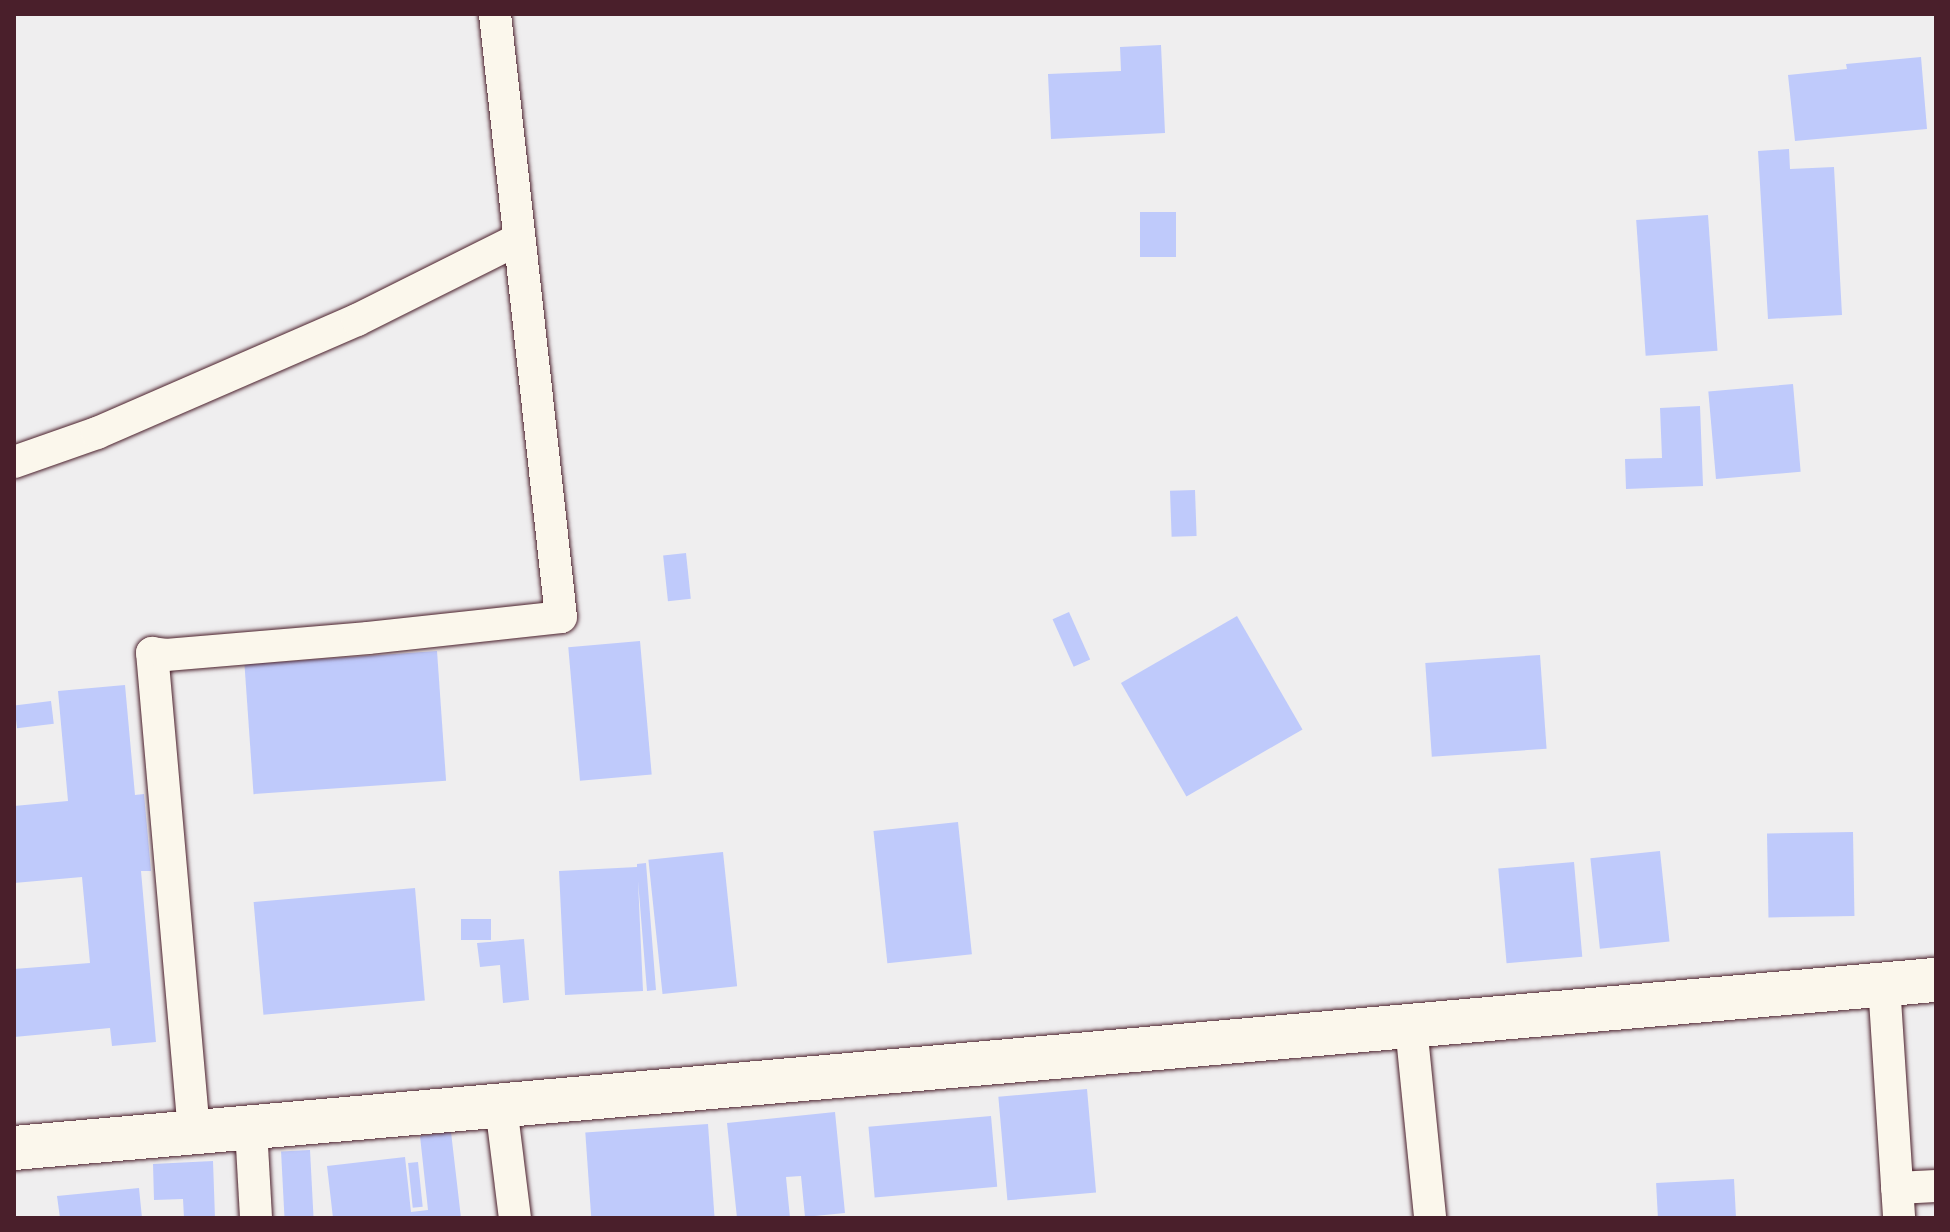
<!DOCTYPE html>
<style>
body{margin:0}
#map{position:relative;width:1950px;height:1232px;overflow:hidden;background:#efeeef;font-family:"Indie Flower",sans-serif}
div>[style]{position:absolute}
.building>*{inset:0;background:#bfcafb;transform-origin:0 0}
.roads{filter:drop-shadow(0 0 2px #4a1f2b) drop-shadow(0 0 2px #4a1f2b)}
.street>*{height:32px;margin:-16px;padding:0 16px;transform-origin:16px;border-radius:16px;background:#fbf7ec}
.secondary>*{height:44px;margin:-22px;padding:0 22px;transform-origin:22px;border-radius:22px;background:#fbf7ec}
span{translate:-50% -50%;white-space:nowrap;text-align:center;line-height:1.15;-webkit-text-stroke:7px #fbf7ec;paint-order:stroke}
.frame{position:absolute;inset:0;border:16px solid #4a1f2b;pointer-events:none}
</style>
<div id="map">
<div class="building">
<div style="clip-path:polygon(1161px 45px,1165px 133px,1051px 139px,1048px 74px,1121px 71px,1120px 47px)"></div>
<div style="clip-path:polygon(1921px 57px,1927px 129px,1795px 141px,1788px 75px,1847px 69px,1846px 64px)"></div>
<div style="clip-path:polygon(1789px 149px,1790px 169px,1834px 167px,1842px 315px,1768px 319px,1758px 151px)"></div>
<div style="left:1140px;top:212px;width:36px;height:45px"></div>
<div style="left:1708px;top:215px;width:136px;height:72px;rotate:86deg"></div>
<div style="left:1793px;top:384px;width:88px;height:85px;rotate:85deg"></div>
<div style="clip-path:polygon(1700px 406px,1703px 486px,1626px 489px,1625px 459px,1662px 458px,1660px 408px)"></div>
<div style="left:1195px;top:490px;width:46px;height:25px;rotate:88deg"></div>
<div style="left:686px;top:553px;width:46px;height:23px;rotate:84deg"></div>
<div style="left:1069px;top:612px;width:52px;height:18px;rotate:66deg"></div>
<div style="left:1237px;top:616px;width:131px;height:134px;rotate:60deg"></div>
<div style="left:640px;top:641px;width:134px;height:72px;rotate:85deg"></div>
<div style="left:437px;top:651px;width:130px;height:193px;rotate:86deg"></div>
<div style="left:1540px;top:655px;width:94px;height:115px;rotate:86deg"></div>
<div style="clip-path:polygon(125px 685px,135px 795px,144px 794px,151px 871px,141px 871px,156px 1042px,112px 1046px,110px 1028px,14px 1037px,14px 969px,90px 963px,82px 877px,14px 883px,14px 806px,68px 801px,58px 691px)"></div>
<div style="left:51px;top:701px;width:23px;height:37px;rotate:83deg"></div>
<div style="left:958px;top:822px;width:133px;height:85px;rotate:84deg"></div>
<div style="left:1853px;top:832px;width:84px;height:86px;rotate:89deg"></div>
<div style="left:1660px;top:851px;width:91px;height:70px;rotate:84deg"></div>
<div style="left:723px;top:852px;width:135px;height:75px;rotate:84deg"></div>
<div style="left:1574px;top:862px;width:95px;height:76px;rotate:85deg"></div>
<div style="clip-path:polygon(646px 863px,656px 990px,647px 991px,638px 881px,643px 991px,565px 995px,559px 871px,637px 867px,637px 864px)"></div>
<div style="left:415px;top:888px;width:113px;height:162px;rotate:85deg"></div>
<div style="left:491px;top:919px;width:21px;height:30px;rotate:90deg"></div>
<div style="clip-path:polygon(524px 939px,529px 1000px,503px 1003px,500px 965px,480px 967px,477px 943px)"></div>
<div style="left:1087px;top:1089px;width:104px;height:89px;rotate:85deg"></div>
<div style="clip-path:polygon(835px 1112px,845px 1213px,805px 1217px,801px 1176px,786px 1177px,790px 1218px,737px 1218px,727px 1123px)"></div>
<div style="left:991px;top:1116px;width:71px;height:123px;rotate:85deg"></div>
<div style="left:708px;top:1124px;width:94px;height:123px;rotate:86deg"></div>
<div style="clip-path:polygon(451px 1132px,461px 1218px,333px 1218px,327px 1166px,405px 1157px,411px 1212px,428px 1210px,420px 1136px)"></div>
<div style="left:310px;top:1150px;width:68px;height:29px;rotate:87deg"></div>
<div style="clip-path:polygon(213px 1161px,215px 1218px,184px 1218px,183px 1199px,154px 1200px,153px 1164px)"></div>
<div style="left:418px;top:1162px;width:45px;height:10px;rotate:84deg"></div>
<div style="left:1734px;top:1179px;width:39px;height:78px;rotate:87deg"></div>
<div style="clip-path:polygon(139px 1188px,142px 1218px,60px 1218px,57px 1196px)"></div>
</div>
<div class="roads">
<div class="street">
<div style="left:14px;top:462px;width:88px;rotate:-19.3deg"></div>
<div style="left:97px;top:433px;width:283px;rotate:-23.5deg"></div>
<div style="left:357px;top:320px;width:179px;rotate:-26.6deg"></div>
<div style="left:1884px;top:984px;width:234px;rotate:86.3deg"></div>
<div style="left:1411px;top:1026px;width:193px;rotate:84.3deg"></div>
<div style="left:501px;top:1106px;width:113px;rotate:82.9deg"></div>
<div style="left:251px;top:1128px;width:90px;rotate:86.8deg"></div>
<div style="left:194px;top:1132px;width:481px;rotate:-95deg"></div>
<div style="left:152px;top:653px;width:14px;rotate:8deg"></div>
<div style="left:166px;top:655px;width:203px;rotate:-4.8deg"></div>
<div style="left:368px;top:638px;width:194px;rotate:-6.2deg"></div>
<div style="left:561px;top:617px;width:607px;rotate:-96.25deg"></div>
<div style="left:1897px;top:1188px;width:39px;rotate:-3deg"></div>
</div>
<div class="secondary">
<div style="left:14px;top:1148px;width:1929px;rotate:-5deg"></div>
</div>
</div>
<div class="frame"></div>
</div>
